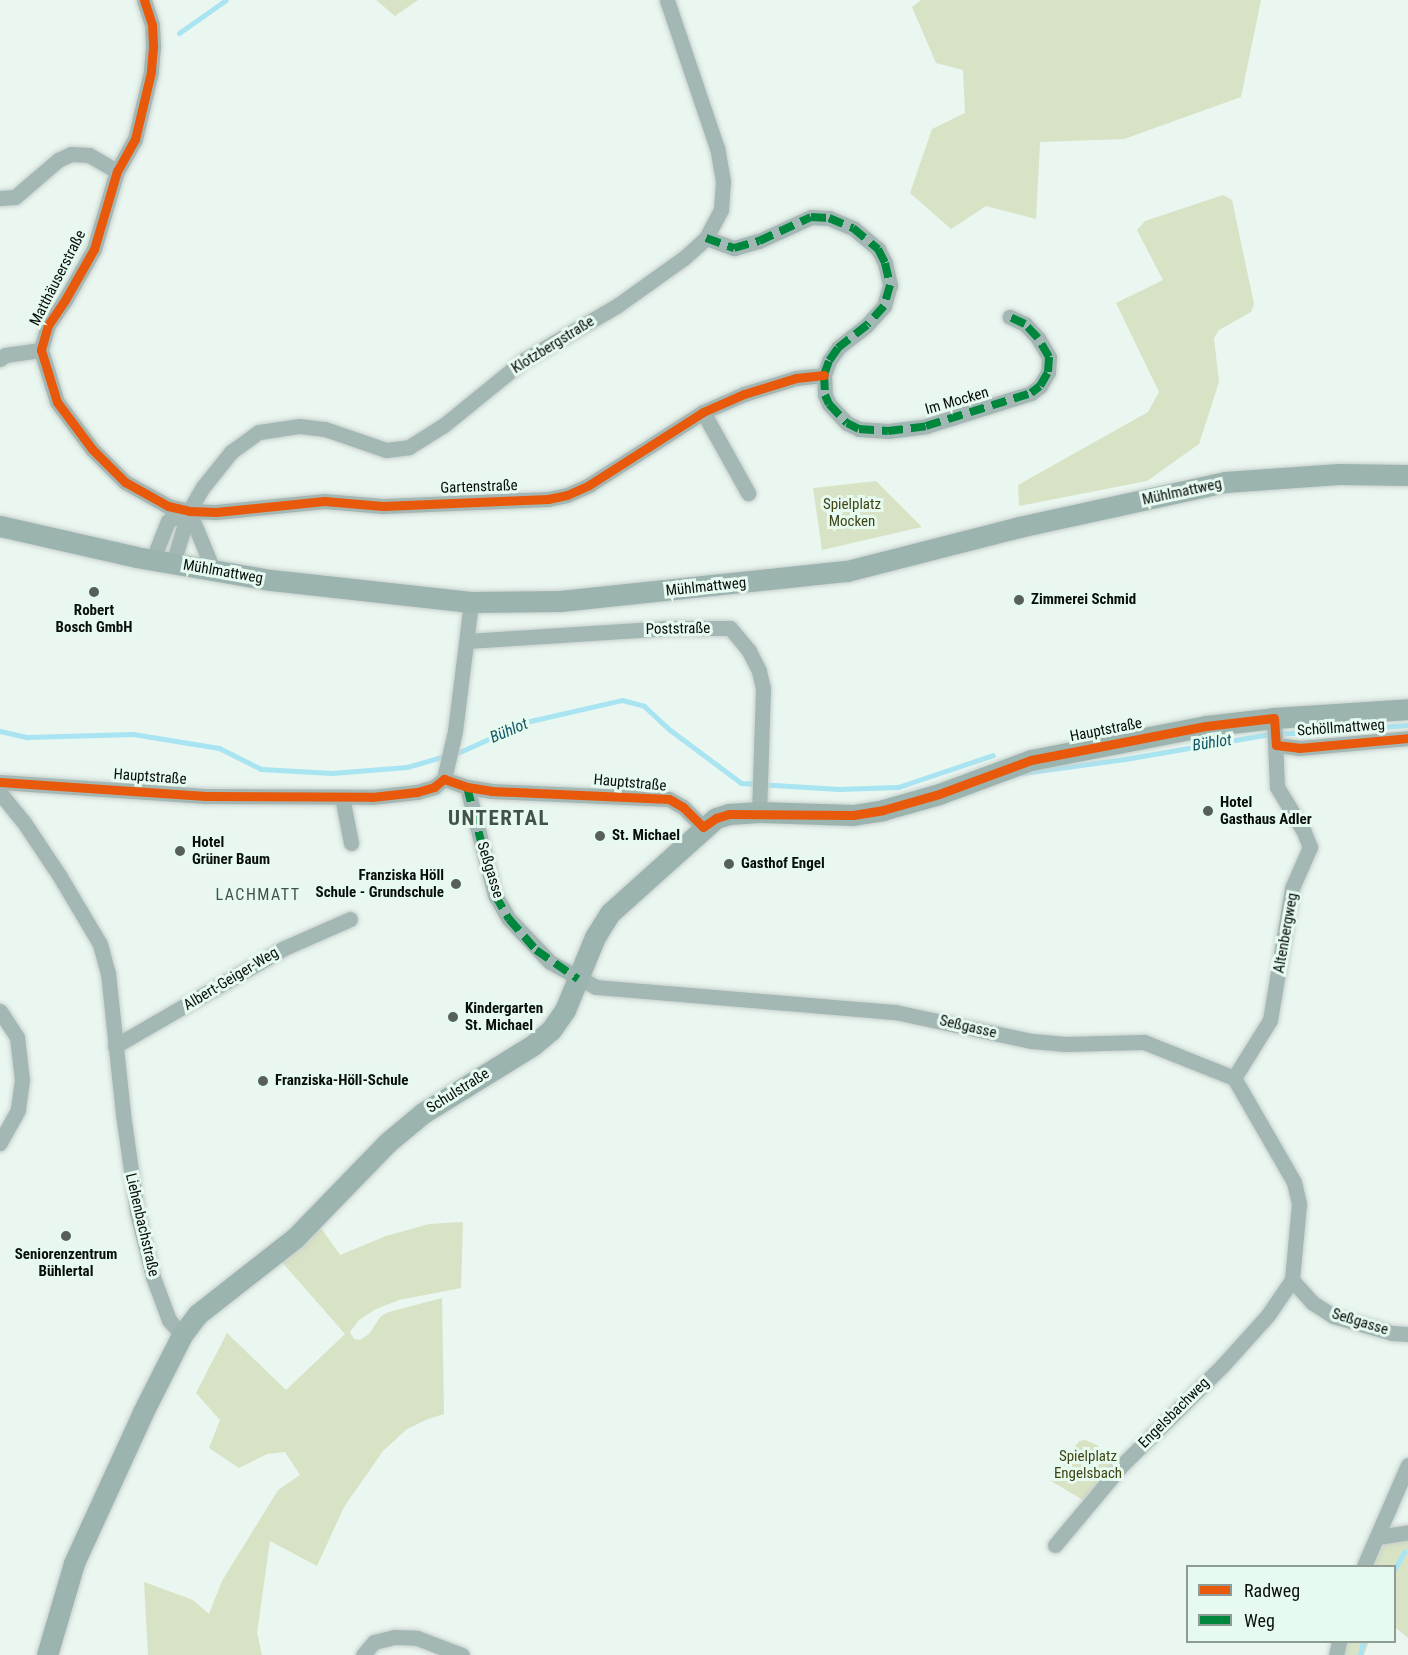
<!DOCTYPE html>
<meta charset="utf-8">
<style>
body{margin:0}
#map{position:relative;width:1408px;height:1655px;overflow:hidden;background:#eaf6f0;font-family:"Roboto Condensed",sans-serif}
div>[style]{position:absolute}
.green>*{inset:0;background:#d8e2c4}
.stream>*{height:5px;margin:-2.5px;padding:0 2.5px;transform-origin:2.5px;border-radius:2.5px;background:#a8e4f1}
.roads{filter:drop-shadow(0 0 2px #c7d0cc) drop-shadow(0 0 2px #c7d0cc)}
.street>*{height:15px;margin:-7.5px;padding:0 7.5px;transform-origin:7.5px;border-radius:7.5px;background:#a3b7b4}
.secondary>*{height:21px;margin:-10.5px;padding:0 10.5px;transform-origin:10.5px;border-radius:10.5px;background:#9cb4b0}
.quiet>*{height:8px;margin-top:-4px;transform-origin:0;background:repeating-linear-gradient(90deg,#00873e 0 15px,transparent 0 23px)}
.cycleway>*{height:9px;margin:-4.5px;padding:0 4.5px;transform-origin:4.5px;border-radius:4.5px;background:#e8590c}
.dots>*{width:16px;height:16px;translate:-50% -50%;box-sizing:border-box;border:3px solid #e6faf0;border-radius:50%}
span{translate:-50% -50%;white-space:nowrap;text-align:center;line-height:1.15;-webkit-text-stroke:6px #e6faf0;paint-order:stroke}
.street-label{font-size:15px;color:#080e0c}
.park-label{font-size:15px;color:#3f4415}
.poi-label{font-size:15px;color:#080e0c;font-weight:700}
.left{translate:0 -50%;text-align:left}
.right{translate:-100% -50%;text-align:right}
.water-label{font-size:16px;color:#115765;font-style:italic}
.neighbourhood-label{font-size:16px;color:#42524b;letter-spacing:1.5px}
.district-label{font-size:21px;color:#42524b;font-weight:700;letter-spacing:1.5px}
.legend{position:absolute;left:1186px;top:1565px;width:210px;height:78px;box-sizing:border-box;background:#e6faf0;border:2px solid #8d9c95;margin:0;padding:8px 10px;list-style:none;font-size:18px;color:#080e0c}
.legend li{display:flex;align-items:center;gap:12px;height:30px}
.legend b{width:30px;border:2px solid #8d9c95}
</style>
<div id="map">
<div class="green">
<div style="clip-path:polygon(376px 0,418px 0,395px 16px)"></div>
<div style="clip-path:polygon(921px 0,1261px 0,1241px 97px,1124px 139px,1040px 142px,1036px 219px,986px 206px,951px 229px,910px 193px,932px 129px,965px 113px,963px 70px,936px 63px,912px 7px)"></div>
<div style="clip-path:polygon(1223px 195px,1232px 200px,1254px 304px,1251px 312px,1219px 330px,1214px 338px,1219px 382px,1199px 444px,1147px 481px,1019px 506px,1018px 485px,1148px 412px,1159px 392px,1116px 303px,1163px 280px,1137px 230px,1145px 221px)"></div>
<div style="clip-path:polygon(876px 481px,922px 527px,822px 550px,813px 488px)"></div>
<div style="clip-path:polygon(463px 1222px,461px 1288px,399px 1300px,376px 1309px,359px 1320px,350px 1332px,354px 1339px,360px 1340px,369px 1334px,381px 1316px,389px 1312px,442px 1298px,444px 1414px,428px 1419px,407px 1429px,383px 1451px,344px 1507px,317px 1566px,270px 1541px,257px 1633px,262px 1655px,148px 1655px,144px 1582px,193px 1600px,209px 1614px,222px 1581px,278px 1490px,300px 1475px,285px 1452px,267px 1454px,239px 1468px,209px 1448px,220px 1420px,196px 1393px,227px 1333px,286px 1390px,345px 1334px,280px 1260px,319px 1225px,340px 1255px,386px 1236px,429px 1224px)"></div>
<div style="clip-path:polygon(1085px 1440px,1097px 1445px,1112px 1462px,1112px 1469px,1083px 1500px,1051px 1481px,1079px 1441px)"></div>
<div style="clip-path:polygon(1408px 1536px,1408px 1638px,1395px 1627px,1394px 1566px,1372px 1566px,1385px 1543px)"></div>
<div style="clip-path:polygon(1346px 1642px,1369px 1642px,1364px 1655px,1342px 1655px)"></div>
</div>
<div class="stream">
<div style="left:179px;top:33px;width:57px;rotate:-35.1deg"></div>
<div style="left:0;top:731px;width:28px;rotate:13deg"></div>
<div style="left:27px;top:737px;width:106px;rotate:-1.6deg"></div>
<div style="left:133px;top:734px;width:87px;rotate:9.2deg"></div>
<div style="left:219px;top:748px;width:47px;rotate:26.6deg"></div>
<div style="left:261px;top:769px;width:71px;rotate:3.2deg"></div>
<div style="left:332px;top:773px;width:75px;rotate:-4.6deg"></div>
<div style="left:407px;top:767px;width:57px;rotate:-16.2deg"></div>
<div style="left:462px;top:751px;width:70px;rotate:-24.4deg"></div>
<div style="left:526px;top:722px;width:98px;rotate:-12.9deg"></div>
<div style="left:622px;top:700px;width:23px;rotate:15deg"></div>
<div style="left:644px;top:706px;width:35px;rotate:43deg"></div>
<div style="left:670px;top:730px;width:89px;rotate:36.7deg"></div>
<div style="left:741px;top:783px;width:98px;rotate:3.5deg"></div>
<div style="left:839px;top:789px;width:59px;rotate:-1.9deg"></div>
<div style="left:898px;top:787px;width:100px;rotate:-18.6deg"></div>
<div style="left:1022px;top:773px;width:104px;rotate:-7.7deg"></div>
<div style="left:1125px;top:759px;width:141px;rotate:-9.8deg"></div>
<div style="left:1264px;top:735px;width:144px;rotate:-4deg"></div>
<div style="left:1394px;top:1570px;width:21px;rotate:-61deg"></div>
<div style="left:1360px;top:1655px;width:13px;rotate:-77deg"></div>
</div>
<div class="roads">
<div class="street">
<div style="left:144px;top:0;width:26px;rotate:72deg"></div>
<div style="left:152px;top:25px;width:22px;rotate:87deg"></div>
<div style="left:153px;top:47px;width:25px;rotate:95deg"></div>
<div style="left:151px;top:72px;width:69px;rotate:103.4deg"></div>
<div style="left:135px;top:139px;width:37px;rotate:119deg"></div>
<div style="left:117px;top:171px;width:81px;rotate:106.4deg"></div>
<div style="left:94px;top:249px;width:59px;rotate:119.6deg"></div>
<div style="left:65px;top:300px;width:30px;rotate:124deg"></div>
<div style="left:48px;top:325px;width:26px;rotate:106deg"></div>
<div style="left:41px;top:350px;width:54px;rotate:72.9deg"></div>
<div style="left:57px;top:402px;width:59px;rotate:53.3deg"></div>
<div style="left:92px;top:449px;width:47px;rotate:45deg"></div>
<div style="left:125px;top:482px;width:49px;rotate:29.2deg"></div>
<div style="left:168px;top:506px;width:22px;rotate:13deg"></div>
<div style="left:189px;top:511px;width:27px;rotate:2deg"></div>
<div style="left:216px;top:512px;width:109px;rotate:-5.8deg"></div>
<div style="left:324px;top:501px;width:59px;rotate:4.8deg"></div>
<div style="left:383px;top:506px;width:165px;rotate:-2.4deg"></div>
<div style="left:548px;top:499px;width:19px;rotate:-12deg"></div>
<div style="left:567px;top:495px;width:24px;rotate:-24deg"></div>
<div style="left:589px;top:485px;width:135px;rotate:-32.6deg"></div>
<div style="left:703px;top:412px;width:45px;rotate:-23.7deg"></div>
<div style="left:744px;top:394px;width:54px;rotate:-17.1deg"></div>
<div style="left:796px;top:378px;width:28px;rotate:-6deg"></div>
<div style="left:0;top:198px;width:15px;rotate:-4deg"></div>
<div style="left:15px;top:197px;width:57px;rotate:-40.7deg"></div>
<div style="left:58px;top:160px;width:14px;rotate:-25deg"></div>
<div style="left:71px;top:154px;width:18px;rotate:3deg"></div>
<div style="left:89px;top:155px;width:32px;rotate:30deg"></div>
<div style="left:706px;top:238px;width:30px;rotate:20deg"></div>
<div style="left:734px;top:248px;width:26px;rotate:-16deg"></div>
<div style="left:759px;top:241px;width:57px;rotate:-24.8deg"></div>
<div style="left:811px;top:217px;width:18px;rotate:3deg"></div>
<div style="left:829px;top:218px;width:26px;rotate:23deg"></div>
<div style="left:853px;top:228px;width:33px;rotate:40deg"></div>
<div style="left:878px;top:249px;width:16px;rotate:63deg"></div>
<div style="left:885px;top:263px;width:23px;rotate:77deg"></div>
<div style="left:890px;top:285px;width:22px;rotate:106deg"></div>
<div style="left:884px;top:306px;width:25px;rotate:132deg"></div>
<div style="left:867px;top:325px;width:37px;rotate:142deg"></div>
<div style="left:838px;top:348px;width:16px;rotate:125deg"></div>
<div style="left:829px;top:361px;width:15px;rotate:110deg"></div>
<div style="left:824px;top:375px;width:20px;rotate:87deg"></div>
<div style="left:825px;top:395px;width:10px;rotate:66deg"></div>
<div style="left:829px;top:404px;width:26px;rotate:47deg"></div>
<div style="left:847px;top:423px;width:13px;rotate:27deg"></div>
<div style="left:859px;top:429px;width:29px;rotate:4deg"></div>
<div style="left:888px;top:431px;width:38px;rotate:-7deg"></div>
<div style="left:926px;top:426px;width:110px;rotate:-17.4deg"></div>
<div style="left:1031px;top:393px;width:11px;rotate:-38deg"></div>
<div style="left:1040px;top:386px;width:16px;rotate:-60deg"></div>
<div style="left:1048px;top:372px;width:15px;rotate:-86deg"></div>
<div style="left:1049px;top:357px;width:22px;rotate:-120deg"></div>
<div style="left:1038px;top:338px;width:19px;rotate:-133deg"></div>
<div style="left:1025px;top:324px;width:17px;rotate:-155deg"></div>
<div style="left:0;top:359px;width:6px;rotate:-39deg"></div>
<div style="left:5px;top:355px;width:36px;rotate:-8deg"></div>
<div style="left:703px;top:412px;width:93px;rotate:60.9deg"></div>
<div style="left:189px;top:511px;width:66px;rotate:67.7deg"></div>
<div style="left:153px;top:559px;width:41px;rotate:-68.5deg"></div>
<div style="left:168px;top:521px;width:23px;rotate:-25deg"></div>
<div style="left:173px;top:563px;width:54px;rotate:-72.9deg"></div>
<div style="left:189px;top:511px;width:28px;rotate:-60deg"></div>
<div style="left:203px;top:487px;width:45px;rotate:-51.3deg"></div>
<div style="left:231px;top:452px;width:34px;rotate:-36deg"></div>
<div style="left:259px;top:432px;width:40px;rotate:-8.5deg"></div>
<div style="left:299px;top:426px;width:26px;rotate:7deg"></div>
<div style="left:325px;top:429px;width:65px;rotate:19deg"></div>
<div style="left:386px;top:450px;width:23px;rotate:-7deg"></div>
<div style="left:409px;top:447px;width:41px;rotate:-32.2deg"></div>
<div style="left:444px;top:425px;width:103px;rotate:-39.1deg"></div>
<div style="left:524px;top:360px;width:109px;rotate:-30.3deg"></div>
<div style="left:618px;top:305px;width:81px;rotate:-35.5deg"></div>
<div style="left:684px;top:258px;width:30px;rotate:-42deg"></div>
<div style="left:706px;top:238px;width:32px;rotate:-62deg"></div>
<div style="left:721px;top:210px;width:29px;rotate:-86deg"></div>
<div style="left:723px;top:181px;width:34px;rotate:-100deg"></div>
<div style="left:717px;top:148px;width:156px;rotate:-108.7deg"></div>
<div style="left:467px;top:641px;width:199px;rotate:-3.7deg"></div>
<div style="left:666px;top:628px;width:64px"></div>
<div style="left:730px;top:628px;width:30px;rotate:50deg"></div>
<div style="left:749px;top:651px;width:22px;rotate:63deg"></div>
<div style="left:759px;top:671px;width:17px;rotate:77deg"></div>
<div style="left:763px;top:688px;width:124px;rotate:91.8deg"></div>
<div style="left:1276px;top:745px;width:23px;rotate:7deg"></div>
<div style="left:1299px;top:748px;width:109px;rotate:-5.2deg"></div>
<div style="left:444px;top:779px;width:24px;rotate:19deg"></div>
<div style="left:467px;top:787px;width:24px;rotate:9deg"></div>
<div style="left:491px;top:791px;width:178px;rotate:2.6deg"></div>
<div style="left:669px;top:799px;width:16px;rotate:30deg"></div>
<div style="left:683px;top:807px;width:28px;rotate:45deg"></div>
<div style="left:444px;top:779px;width:49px;rotate:-77.1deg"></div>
<div style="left:455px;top:731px;width:130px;rotate:-82.9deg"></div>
<div style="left:0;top:782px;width:206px;rotate:3.9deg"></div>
<div style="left:206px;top:796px;width:166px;rotate:0.3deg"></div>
<div style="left:372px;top:797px;width:45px;rotate:-6.3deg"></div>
<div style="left:417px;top:792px;width:18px;rotate:-16deg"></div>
<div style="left:434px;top:787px;width:13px;rotate:-39deg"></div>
<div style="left:467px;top:787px;width:112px;rotate:75.5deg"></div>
<div style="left:495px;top:895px;width:28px;rotate:60deg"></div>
<div style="left:509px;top:919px;width:59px;rotate:46.4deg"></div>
<div style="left:550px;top:962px;width:52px;rotate:28.5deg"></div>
<div style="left:596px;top:987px;width:300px;rotate:4.8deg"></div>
<div style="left:895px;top:1012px;width:140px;rotate:12deg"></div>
<div style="left:1032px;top:1041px;width:34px;rotate:5deg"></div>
<div style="left:1066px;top:1044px;width:78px;rotate:-1.5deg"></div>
<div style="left:1144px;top:1042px;width:97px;rotate:21.8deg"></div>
<div style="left:1234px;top:1078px;width:120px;rotate:60deg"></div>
<div style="left:1294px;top:1182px;width:23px;rotate:77deg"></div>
<div style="left:1299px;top:1204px;width:76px;rotate:95.3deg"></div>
<div style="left:1292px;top:1280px;width:31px;rotate:48deg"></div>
<div style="left:1313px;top:1303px;width:24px;rotate:33deg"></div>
<div style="left:1333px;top:1316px;width:61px;rotate:16.1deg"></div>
<div style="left:1392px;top:1333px;width:16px;rotate:4deg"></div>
<div style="left:0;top:793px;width:36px;rotate:51deg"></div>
<div style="left:23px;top:821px;width:65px;rotate:56.3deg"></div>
<div style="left:59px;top:875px;width:80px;rotate:59.3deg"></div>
<div style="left:100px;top:944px;width:30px;rotate:75deg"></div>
<div style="left:108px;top:973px;width:142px;rotate:83.9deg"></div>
<div style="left:123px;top:1114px;width:99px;rotate:81.9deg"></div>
<div style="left:137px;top:1212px;width:67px;rotate:76.2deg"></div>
<div style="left:153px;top:1277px;width:46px;rotate:69.6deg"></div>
<div style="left:169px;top:1320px;width:20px;rotate:49deg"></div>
<div style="left:342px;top:797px;width:47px;rotate:78.9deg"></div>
<div style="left:0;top:1011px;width:31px;rotate:57deg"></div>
<div style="left:17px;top:1037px;width:43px;rotate:83.4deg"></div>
<div style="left:22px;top:1080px;width:30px;rotate:98deg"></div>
<div style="left:18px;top:1110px;width:38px;rotate:119deg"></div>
<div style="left:115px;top:1046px;width:195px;rotate:-30.1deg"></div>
<div style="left:284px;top:948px;width:72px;rotate:-23.7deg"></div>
<div style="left:1234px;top:1078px;width:68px;rotate:-58.2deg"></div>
<div style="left:1270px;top:1020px;width:134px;rotate:-80.5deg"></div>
<div style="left:1292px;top:888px;width:45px;rotate:-66.3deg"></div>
<div style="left:1310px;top:847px;width:18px;rotate:-112deg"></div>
<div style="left:1303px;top:830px;width:50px;rotate:-121.2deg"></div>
<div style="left:1277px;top:787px;width:69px;rotate:-92.5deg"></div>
<div style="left:1378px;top:1537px;width:30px;rotate:-9deg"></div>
<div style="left:1055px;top:1545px;width:104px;rotate:-50.1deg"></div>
<div style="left:1122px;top:1465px;width:142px;rotate:-44.7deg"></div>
<div style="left:1223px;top:1365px;width:67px;rotate:-48deg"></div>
<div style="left:1268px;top:1315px;width:42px;rotate:-55.6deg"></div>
<div style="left:1364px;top:1566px;width:110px;rotate:-66.5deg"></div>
<div style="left:363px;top:1655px;width:17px;rotate:-50deg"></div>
<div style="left:374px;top:1642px;width:21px;rotate:-14deg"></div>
<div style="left:394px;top:1637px;width:23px;rotate:2deg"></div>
<div style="left:417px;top:1638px;width:48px;rotate:20.7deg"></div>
<div style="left:1336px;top:1655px;width:13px;rotate:-77deg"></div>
</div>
<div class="secondary">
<div style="left:0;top:526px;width:139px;rotate:12.8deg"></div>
<div style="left:136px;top:557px;width:137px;rotate:9.7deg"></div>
<div style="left:271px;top:580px;width:201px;rotate:6.3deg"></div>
<div style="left:471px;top:602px;width:89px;rotate:-0.6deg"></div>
<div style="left:560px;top:601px;width:289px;rotate:-6deg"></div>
<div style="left:847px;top:571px;width:178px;rotate:-14.3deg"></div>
<div style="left:1019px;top:527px;width:211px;rotate:-12.3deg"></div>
<div style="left:1225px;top:482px;width:114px;rotate:-4deg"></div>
<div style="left:1339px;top:474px;width:69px;rotate:0.8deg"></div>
<div style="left:47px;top:1655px;width:96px;rotate:-73.6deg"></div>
<div style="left:74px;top:1563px;width:166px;rotate:-65.4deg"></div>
<div style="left:143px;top:1412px;width:86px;rotate:-63.1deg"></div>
<div style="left:182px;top:1335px;width:26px;rotate:-53deg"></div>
<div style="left:198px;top:1314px;width:123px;rotate:-38.1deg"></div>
<div style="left:295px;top:1238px;width:132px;rotate:-45.9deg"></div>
<div style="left:387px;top:1143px;width:47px;rotate:-39.8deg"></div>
<div style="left:423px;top:1113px;width:129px;rotate:-31.7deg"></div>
<div style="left:533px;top:1045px;width:23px;rotate:-40deg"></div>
<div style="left:551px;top:1030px;width:24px;rotate:-55deg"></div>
<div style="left:565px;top:1010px;width:79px;rotate:-67.7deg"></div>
<div style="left:595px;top:937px;width:28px;rotate:-58deg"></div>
<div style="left:610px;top:913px;width:142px;rotate:-41.9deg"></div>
<div style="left:716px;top:818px;width:14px;rotate:-17deg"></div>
<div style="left:729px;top:814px;width:30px;rotate:-4deg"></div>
<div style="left:759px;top:812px;width:94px;rotate:1.8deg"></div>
<div style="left:853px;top:815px;width:30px;rotate:-9deg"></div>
<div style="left:883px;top:810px;width:58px;rotate:-15.9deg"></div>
<div style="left:939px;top:794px;width:98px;rotate:-20.3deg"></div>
<div style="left:1031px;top:760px;width:178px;rotate:-11deg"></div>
<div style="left:1206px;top:726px;width:68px;rotate:-6.7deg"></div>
<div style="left:1274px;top:718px;width:134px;rotate:-3.8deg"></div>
</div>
</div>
<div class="quiet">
<div style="left:706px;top:238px;width:30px;rotate:20deg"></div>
<div style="left:734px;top:248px;width:26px;rotate:-16deg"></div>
<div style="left:759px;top:241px;width:57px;rotate:-24.8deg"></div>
<div style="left:811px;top:217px;width:18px;rotate:3deg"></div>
<div style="left:829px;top:218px;width:26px;rotate:23deg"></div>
<div style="left:853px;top:228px;width:33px;rotate:40deg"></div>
<div style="left:878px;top:249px;width:16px;rotate:63deg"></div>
<div style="left:885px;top:263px;width:23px;rotate:77deg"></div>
<div style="left:890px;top:285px;width:22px;rotate:106deg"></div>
<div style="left:884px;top:306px;width:25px;rotate:132deg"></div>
<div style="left:867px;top:325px;width:37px;rotate:142deg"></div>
<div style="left:838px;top:348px;width:16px;rotate:125deg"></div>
<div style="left:829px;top:361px;width:15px;rotate:110deg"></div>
<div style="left:824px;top:375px;width:20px;rotate:87deg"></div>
<div style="left:825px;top:395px;width:10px;rotate:66deg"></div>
<div style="left:829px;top:404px;width:26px;rotate:47deg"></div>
<div style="left:847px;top:423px;width:13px;rotate:27deg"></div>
<div style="left:859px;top:429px;width:29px;rotate:4deg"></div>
<div style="left:888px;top:431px;width:38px;rotate:-7deg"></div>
<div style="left:926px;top:426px;width:110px;rotate:-17.4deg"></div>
<div style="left:1031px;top:393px;width:11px;rotate:-38deg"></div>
<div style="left:1040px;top:386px;width:16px;rotate:-60deg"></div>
<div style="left:1048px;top:372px;width:15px;rotate:-86deg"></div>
<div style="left:1049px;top:357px;width:22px;rotate:-120deg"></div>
<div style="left:1038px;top:338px;width:19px;rotate:-133deg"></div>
<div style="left:1025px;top:324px;width:17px;rotate:-155deg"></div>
<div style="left:470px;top:788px;width:3px;rotate:-162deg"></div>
<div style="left:467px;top:787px;width:112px;rotate:75.5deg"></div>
<div style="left:495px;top:895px;width:28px;rotate:60deg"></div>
<div style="left:509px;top:919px;width:41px;rotate:48.9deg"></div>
<div style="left:536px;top:950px;width:51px;rotate:34.6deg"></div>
</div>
<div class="cycleway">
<div style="left:144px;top:0;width:26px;rotate:72deg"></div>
<div style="left:152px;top:25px;width:22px;rotate:87deg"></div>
<div style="left:153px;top:47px;width:25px;rotate:95deg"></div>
<div style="left:151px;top:72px;width:69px;rotate:103.4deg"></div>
<div style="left:135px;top:139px;width:37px;rotate:119deg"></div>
<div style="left:117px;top:171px;width:81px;rotate:106.4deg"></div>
<div style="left:94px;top:249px;width:59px;rotate:119.6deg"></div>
<div style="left:65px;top:300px;width:30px;rotate:124deg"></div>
<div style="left:48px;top:325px;width:26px;rotate:106deg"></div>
<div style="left:41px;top:350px;width:54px;rotate:72.9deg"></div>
<div style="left:57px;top:402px;width:59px;rotate:53.3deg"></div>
<div style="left:92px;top:449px;width:47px;rotate:45deg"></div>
<div style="left:125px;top:482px;width:49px;rotate:29.2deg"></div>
<div style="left:168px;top:506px;width:22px;rotate:13deg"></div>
<div style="left:189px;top:511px;width:27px;rotate:2deg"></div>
<div style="left:216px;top:512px;width:109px;rotate:-5.8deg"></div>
<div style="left:324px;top:501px;width:59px;rotate:4.8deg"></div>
<div style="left:383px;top:506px;width:165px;rotate:-2.4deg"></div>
<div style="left:548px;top:499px;width:19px;rotate:-12deg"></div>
<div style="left:567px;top:495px;width:24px;rotate:-24deg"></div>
<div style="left:589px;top:485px;width:135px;rotate:-32.6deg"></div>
<div style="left:703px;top:412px;width:45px;rotate:-23.7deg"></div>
<div style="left:744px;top:394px;width:54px;rotate:-17.1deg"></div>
<div style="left:796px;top:378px;width:28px;rotate:-6deg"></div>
<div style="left:0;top:782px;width:206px;rotate:3.9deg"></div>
<div style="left:206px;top:796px;width:166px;rotate:0.3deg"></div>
<div style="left:372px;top:797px;width:45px;rotate:-6.3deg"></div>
<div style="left:417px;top:792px;width:18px;rotate:-16deg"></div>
<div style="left:434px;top:787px;width:13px;rotate:-39deg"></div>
<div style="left:444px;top:779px;width:24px;rotate:19deg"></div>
<div style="left:467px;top:787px;width:24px;rotate:9deg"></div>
<div style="left:491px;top:791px;width:178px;rotate:2.6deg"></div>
<div style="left:669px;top:799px;width:16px;rotate:30deg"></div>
<div style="left:683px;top:807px;width:28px;rotate:45deg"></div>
<div style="left:703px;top:827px;width:16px;rotate:-35deg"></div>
<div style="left:716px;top:818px;width:14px;rotate:-17deg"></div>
<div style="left:729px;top:814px;width:124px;rotate:0.5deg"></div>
<div style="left:853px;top:815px;width:30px;rotate:-9deg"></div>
<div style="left:883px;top:810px;width:58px;rotate:-15.9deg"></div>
<div style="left:939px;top:794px;width:98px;rotate:-20.3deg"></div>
<div style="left:1031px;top:760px;width:178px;rotate:-11deg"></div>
<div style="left:1206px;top:726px;width:68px;rotate:-6.7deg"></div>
<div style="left:1274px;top:718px;width:27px;rotate:86deg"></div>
<div style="left:1276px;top:745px;width:23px;rotate:7deg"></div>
<div style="left:1299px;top:748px;width:109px;rotate:-5.2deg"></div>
</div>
<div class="dots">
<div style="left:94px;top:592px;background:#575f5c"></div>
<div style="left:1019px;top:600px;background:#575f5c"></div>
<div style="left:1208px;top:811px;background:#575f5c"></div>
<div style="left:600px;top:836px;background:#575f5c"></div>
<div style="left:180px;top:851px;background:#575f5c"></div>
<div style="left:729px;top:864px;background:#575f5c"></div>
<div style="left:456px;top:884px;background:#575f5c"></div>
<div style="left:453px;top:1017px;background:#575f5c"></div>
<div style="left:263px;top:1081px;background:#575f5c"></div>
<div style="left:66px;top:1236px;background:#575f5c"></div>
</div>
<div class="street-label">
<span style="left:58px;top:278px;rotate:-63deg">Matthäuserstraße</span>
<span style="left:553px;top:345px;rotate:-32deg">Klotzbergstraße</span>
<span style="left:957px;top:401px;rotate:-16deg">Im Mocken</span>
<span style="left:479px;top:487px;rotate:-2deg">Gartenstraße</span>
<span style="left:1182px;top:492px;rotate:-12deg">Mühlmattweg</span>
<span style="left:223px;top:572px;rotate:10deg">Mühlmattweg</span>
<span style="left:706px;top:587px;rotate:-6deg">Mühlmattweg</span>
<span style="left:678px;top:629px;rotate:-1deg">Poststraße</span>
<span style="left:1341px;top:728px;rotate:-4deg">Schöllmattweg</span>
<span style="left:1106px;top:730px;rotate:-11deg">Hauptstraße</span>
<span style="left:150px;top:777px;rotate:4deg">Hauptstraße</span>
<span style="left:630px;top:783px;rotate:5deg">Hauptstraße</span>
<span style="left:490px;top:870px;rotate:73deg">Seßgasse</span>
<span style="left:1286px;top:933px;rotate:-80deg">Altenbergweg</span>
<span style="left:231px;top:979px;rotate:-31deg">Albert-Geiger-Weg</span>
<span style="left:968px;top:1027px;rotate:13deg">Seßgasse</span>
<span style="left:458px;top:1091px;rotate:-32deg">Schulstraße</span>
<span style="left:142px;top:1225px;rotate:77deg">Liehenbachstraße</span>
<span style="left:1360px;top:1322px;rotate:17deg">Seßgasse</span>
<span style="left:1174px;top:1413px;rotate:-45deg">Engelsbachweg</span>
</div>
<div class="park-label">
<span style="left:852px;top:513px">Spielplatz<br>Mocken</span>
<span style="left:1088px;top:1465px">Spielplatz<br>Engelsbach</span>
</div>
<div class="poi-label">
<span class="left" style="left:1031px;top:600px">Zimmerei Schmid</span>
<span style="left:94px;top:619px">Robert<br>Bosch GmbH</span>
<span class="left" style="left:1220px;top:811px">Hotel<br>Gasthaus Adler</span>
<span class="left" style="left:612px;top:836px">St. Michael</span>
<span class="left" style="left:192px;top:851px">Hotel<br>Grüner Baum</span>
<span class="left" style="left:741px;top:864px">Gasthof Engel</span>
<span class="right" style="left:444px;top:884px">Franziska Höll<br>Schule - Grundschule</span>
<span class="left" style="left:465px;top:1017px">Kindergarten<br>St. Michael</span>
<span class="left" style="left:275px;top:1081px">Franziska-Höll-Schule</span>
<span style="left:66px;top:1263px">Seniorenzentrum<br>Bühlertal</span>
</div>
<div class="water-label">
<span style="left:509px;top:731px;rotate:-23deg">Bühlot</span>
<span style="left:1212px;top:743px;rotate:-9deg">Bühlot</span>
</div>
<div class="neighbourhood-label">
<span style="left:258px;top:895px">LACHMATT</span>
</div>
<div class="district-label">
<span style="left:499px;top:818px">UNTERTAL</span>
</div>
<ul class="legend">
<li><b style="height:8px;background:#e8590c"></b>Radweg</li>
<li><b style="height:8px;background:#00873e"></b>Weg</li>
</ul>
</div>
